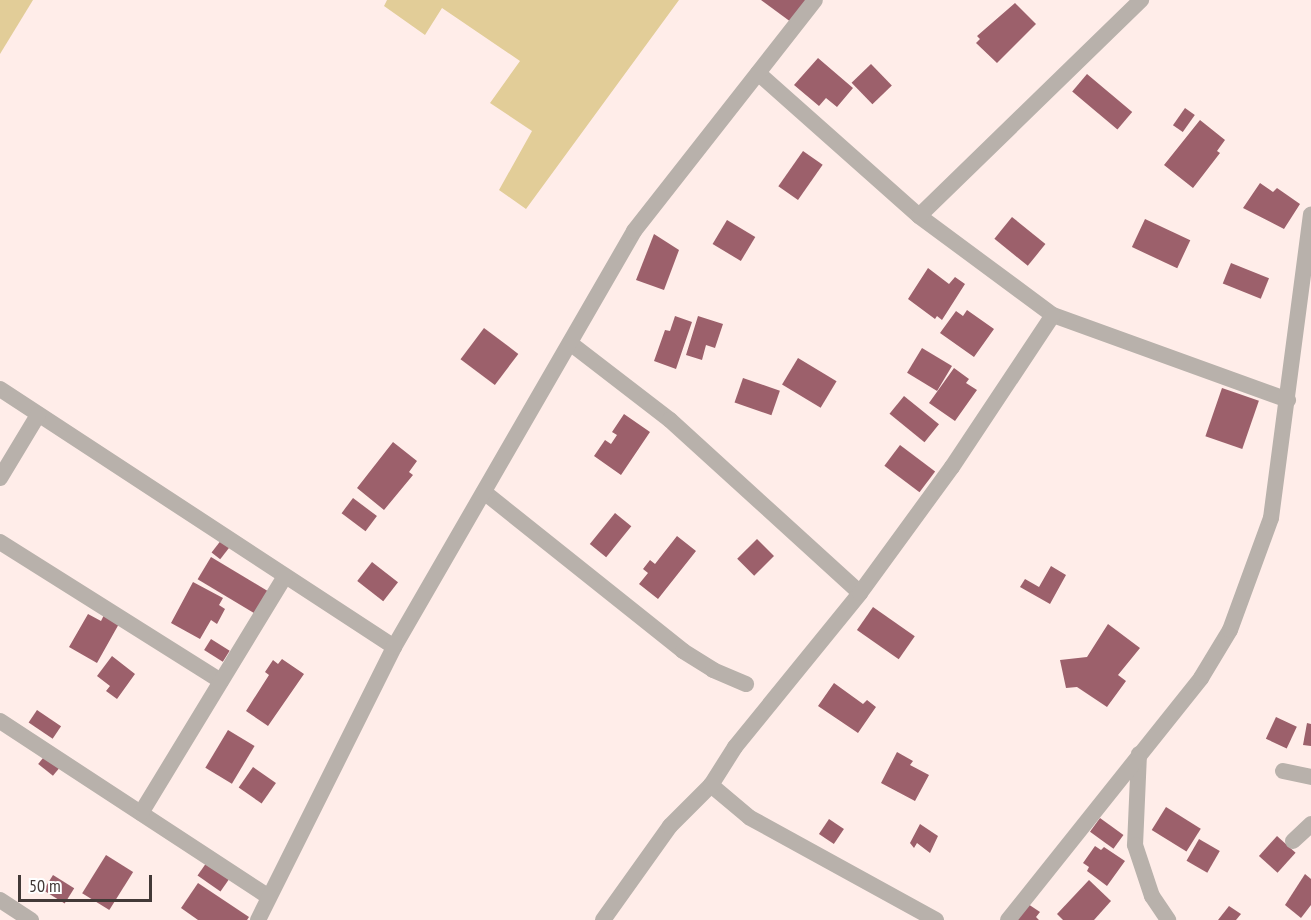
<!DOCTYPE html>
<style>
body{margin:0}
#map{position:relative;width:1311px;height:920px;overflow:hidden;background:#ffede9;font-family:"PT Sans Narrow",sans-serif}
div>[style]{position:absolute}
.green>*{inset:0;background:#e2cd98}
.building>*{inset:0;background:#9c606b;transform-origin:0 0}
.minor>*{height:16px;margin:-8px;padding:0 8px;transform-origin:8px;border-radius:8px;background:#b8b1ab}
span{translate:-50% -50%;white-space:nowrap;text-align:center;line-height:1.15;-webkit-text-stroke:6px #fff;paint-order:stroke}
.scale{position:absolute;left:18px;top:875px;width:134px;height:27px;box-sizing:border-box;border:3px solid #423937;border-top:0;padding-left:8px;font-size:18px;line-height:21px;white-space:nowrap;color:#423937;-webkit-text-stroke:4px #fff;paint-order:stroke}
</style>
<div id="map">
<div class="green">
<div style="clip-path:polygon(0 0,33px 0,0 54px)"></div>
<div style="clip-path:polygon(387px 0,679px 0,526px 209px,499px 190px,532px 131px,490px 103px,520px 61px,442px 8px,425px 35px,384px 6px)"></div>
</div>
<div class="building">
<div style="clip-path:polygon(761px 0,811px 0,795px 25px)"></div>
<div style="clip-path:polygon(1015px 3px,1036px 24px,997px 63px,976px 43px,980px 39px,977px 36px)"></div>
<div style="clip-path:polygon(818px 58px,853px 88px,837px 107px,826px 98px,819px 106px,794px 85px)"></div>
<div style="left:871px;top:64px;width:30px;height:27px;rotate:46deg"></div>
<div style="left:1087px;top:74px;width:59px;height:23px;rotate:40deg"></div>
<div style="left:1185px;top:108px;width:12px;height:21px;rotate:35deg"></div>
<div style="clip-path:polygon(1200px 120px,1225px 140px,1217px 151px,1220px 153px,1193px 188px,1164px 165px)"></div>
<div style="left:803px;top:151px;width:24px;height:43px;rotate:35deg"></div>
<div style="clip-path:polygon(1260px 183px,1273px 192px,1277px 188px,1300px 204px,1284px 229px,1243px 208px)"></div>
<div style="left:1012px;top:217px;width:43px;height:28px;rotate:39deg"></div>
<div style="left:1145px;top:219px;width:50px;height:31px;rotate:25deg"></div>
<div style="left:727px;top:220px;width:33px;height:28px;rotate:31deg"></div>
<div style="clip-path:polygon(654px 234px,679px 250px,664px 290px,636px 280px)"></div>
<div style="left:1231px;top:263px;width:41px;height:22px;rotate:22deg"></div>
<div style="clip-path:polygon(928px 268px,949px 284px,955px 277px,965px 284px,942px 320px,937px 316px,935px 319px,908px 299px)"></div>
<div style="clip-path:polygon(967px 310px,994px 329px,974px 357px,940px 333px,956px 311px,963px 316px)"></div>
<div style="clip-path:polygon(675px 316px,692px 322px,676px 369px,654px 361px,665px 330px,670px 331px)"></div>
<div style="clip-path:polygon(698px 316px,723px 324px,715px 348px,706px 345px,702px 360px,686px 355px)"></div>
<div style="left:484px;top:328px;width:43px;height:39px;rotate:37deg"></div>
<div style="left:922px;top:348px;width:35px;height:29px;rotate:31deg"></div>
<div style="left:798px;top:358px;width:45px;height:31px;rotate:31deg"></div>
<div style="clip-path:polygon(954px 368px,969px 379px,966px 383px,977px 390px,955px 421px,929px 403px)"></div>
<div style="left:743px;top:378px;width:39px;height:26px;rotate:19deg"></div>
<div style="left:1222px;top:388px;width:39px;height:51px;rotate:19deg"></div>
<div style="left:904px;top:396px;width:45px;height:23px;rotate:39deg"></div>
<div style="clip-path:polygon(624px 414px,650px 432px,621px 475px,594px 456px,605px 440px,611px 444px,617px 435px,612px 432px)"></div>
<div style="clip-path:polygon(393px 442px,417px 461px,409px 472px,413px 475px,384px 510px,357px 488px)"></div>
<div style="left:900px;top:445px;width:44px;height:26px;rotate:37deg"></div>
<div style="left:353px;top:498px;width:30px;height:19px;rotate:37deg"></div>
<div style="left:615px;top:513px;width:21px;height:40px;rotate:39deg"></div>
<div style="clip-path:polygon(677px 536px,696px 551px,658px 599px,639px 584px,648px 573px,643px 569px,650px 560px,655px 564px)"></div>
<div style="left:222px;top:539px;width:11px;height:17px;rotate:38deg"></div>
<div style="left:757px;top:539px;width:24px;height:28px;rotate:45deg"></div>
<div style="left:211px;top:557px;width:69px;height:26px;rotate:31deg"></div>
<div style="left:372px;top:562px;width:33px;height:24px;rotate:38deg"></div>
<div style="clip-path:polygon(1051px 566px,1066px 575px,1050px 604px,1020px 587px,1025px 579px,1039px 587px)"></div>
<div style="clip-path:polygon(193px 582px,223px 598px,219px 605px,225px 609px,217px 624px,211px 620px,200px 639px,171px 623px)"></div>
<div style="left:873px;top:607px;width:51px;height:28px;rotate:35deg"></div>
<div style="clip-path:polygon(105px 613px,120px 622px,97px 663px,69px 647px,88px 614px,101px 621px)"></div>
<div style="clip-path:polygon(1108px 624px,1140px 648px,1118px 675px,1126px 681px,1107px 707px,1077px 687px,1066px 688px,1060px 660px,1087px 657px)"></div>
<div style="left:211px;top:639px;width:22px;height:13px;rotate:32deg"></div>
<div style="clip-path:polygon(112px 656px,135px 674px,117px 699px,106px 691px,110px 686px,97px 676px)"></div>
<div style="clip-path:polygon(282px 659px,304px 674px,268px 726px,246px 711px,269px 675px,265px 672px,273px 660px,278px 664px)"></div>
<div style="clip-path:polygon(834px 683px,863px 704px,867px 700px,876px 707px,858px 733px,818px 706px)"></div>
<div style="left:37px;top:710px;width:29px;height:15px;rotate:34deg"></div>
<div style="left:1276px;top:717px;width:23px;height:24px;rotate:25deg"></div>
<div style="clip-path:polygon(1307px 723px,1311px 724px,1311px 746px,1303px 745px)"></div>
<div style="left:228px;top:730px;width:31px;height:44px;rotate:31deg"></div>
<div style="clip-path:polygon(897px 752px,913px 761px,910px 765px,929px 775px,915px 801px,881px 783px)"></div>
<div style="left:47px;top:753px;width:19px;height:14px;rotate:39deg"></div>
<div style="left:253px;top:767px;width:28px;height:25px;rotate:35deg"></div>
<div style="left:1166px;top:807px;width:41px;height:27px;rotate:32deg"></div>
<div style="left:1100px;top:818px;width:29px;height:17px;rotate:36deg"></div>
<div style="left:829px;top:819px;width:18px;height:18px;rotate:34deg"></div>
<div style="clip-path:polygon(920px 824px,938px 836px,930px 853px,917px 843px,914px 848px,910px 843px)"></div>
<div style="left:1277px;top:836px;width:25px;height:27px;rotate:42deg"></div>
<div style="left:1199px;top:839px;width:24px;height:25px;rotate:30deg"></div>
<div style="clip-path:polygon(1095px 846px,1101px 850px,1104px 847px,1125px 861px,1107px 886px,1087px 871px,1089px 867px,1083px 863px)"></div>
<div style="left:106px;top:855px;width:32px;height:45px;rotate:32deg"></div>
<div style="left:209px;top:859px;width:28px;height:20px;rotate:35deg"></div>
<div style="clip-path:polygon(1305px 874px,1311px 879px,1311px 905px,1301px 918px,1285px 905px)"></div>
<div style="left:53px;top:875px;width:25px;height:18px;rotate:32deg"></div>
<div style="clip-path:polygon(1089px 880px,1111px 901px,1094px 920px,1063px 920px,1057px 914px)"></div>
<div style="clip-path:polygon(198px 883px,249px 917px,247px 920px,198px 920px,181px 908px)"></div>
<div style="clip-path:polygon(1028px 904px,1040px 912px,1036px 917px,1039px 920px,1016px 920px)"></div>
<div style="clip-path:polygon(1229px 906px,1241px 914px,1236px 920px,1218px 920px)"></div>
</div>
<div class="minor">
<div style="left:758px;top:73px;width:215px;rotate:41.6deg"></div>
<div style="left:919px;top:216px;width:167px;rotate:36.5deg"></div>
<div style="left:1053px;top:315px;width:250px;rotate:19.9deg"></div>
<div style="left:919px;top:216px;width:310px;rotate:-44.2deg"></div>
<div style="left:570px;top:343px;width:126px;rotate:37.6deg"></div>
<div style="left:670px;top:420px;width:257px;rotate:42.3deg"></div>
<div style="left:0;top:389px;width:471px;rotate:33.2deg"></div>
<div style="left:0;top:478px;width:74px;rotate:-58.9deg"></div>
<div style="left:484px;top:492px;width:255px;rotate:38.6deg"></div>
<div style="left:683px;top:651px;width:36px;rotate:32deg"></div>
<div style="left:713px;top:670px;width:36px;rotate:23deg"></div>
<div style="left:0;top:542px;width:261px;rotate:32.2deg"></div>
<div style="left:0;top:721px;width:321px;rotate:33.2deg"></div>
<div style="left:1139px;top:754px;width:91px;rotate:92.5deg"></div>
<div style="left:1135px;top:845px;width:54px;rotate:71.6deg"></div>
<div style="left:1152px;top:896px;width:29px;rotate:56deg"></div>
<div style="left:1283px;top:771px;width:29px;rotate:12deg"></div>
<div style="left:141px;top:813px;width:277px;rotate:-58.7deg"></div>
<div style="left:1293px;top:841px;width:25px;rotate:-43deg"></div>
<div style="left:0;top:900px;width:37px;rotate:33deg"></div>
<div style="left:258px;top:920px;width:305px;rotate:-63.5deg"></div>
<div style="left:394px;top:647px;width:480px;rotate:-60deg"></div>
<div style="left:634px;top:231px;width:293px;rotate:-51.9deg"></div>
<div style="left:603px;top:920px;width:115px;rotate:-54.5deg"></div>
<div style="left:670px;top:826px;width:58px;rotate:-45deg"></div>
<div style="left:936px;top:920px;width:213px;rotate:-151.2deg"></div>
<div style="left:749px;top:817px;width:50px;rotate:-139.9deg"></div>
<div style="left:711px;top:785px;width:45px;rotate:-57.7deg"></div>
<div style="left:735px;top:747px;width:198px;rotate:-50.9deg"></div>
<div style="left:860px;top:593px;width:156px;rotate:-53.9deg"></div>
<div style="left:952px;top:467px;width:182px;rotate:-56.4deg"></div>
<div style="left:1008px;top:920px;width:310px;rotate:-51.4deg"></div>
<div style="left:1201px;top:678px;width:56px;rotate:-58.9deg"></div>
<div style="left:1230px;top:630px;width:119px;rotate:-69.9deg"></div>
<div style="left:1271px;top:518px;width:306px;rotate:-82.5deg"></div>
</div>
<div class="scale">50 m</div>
</div>
